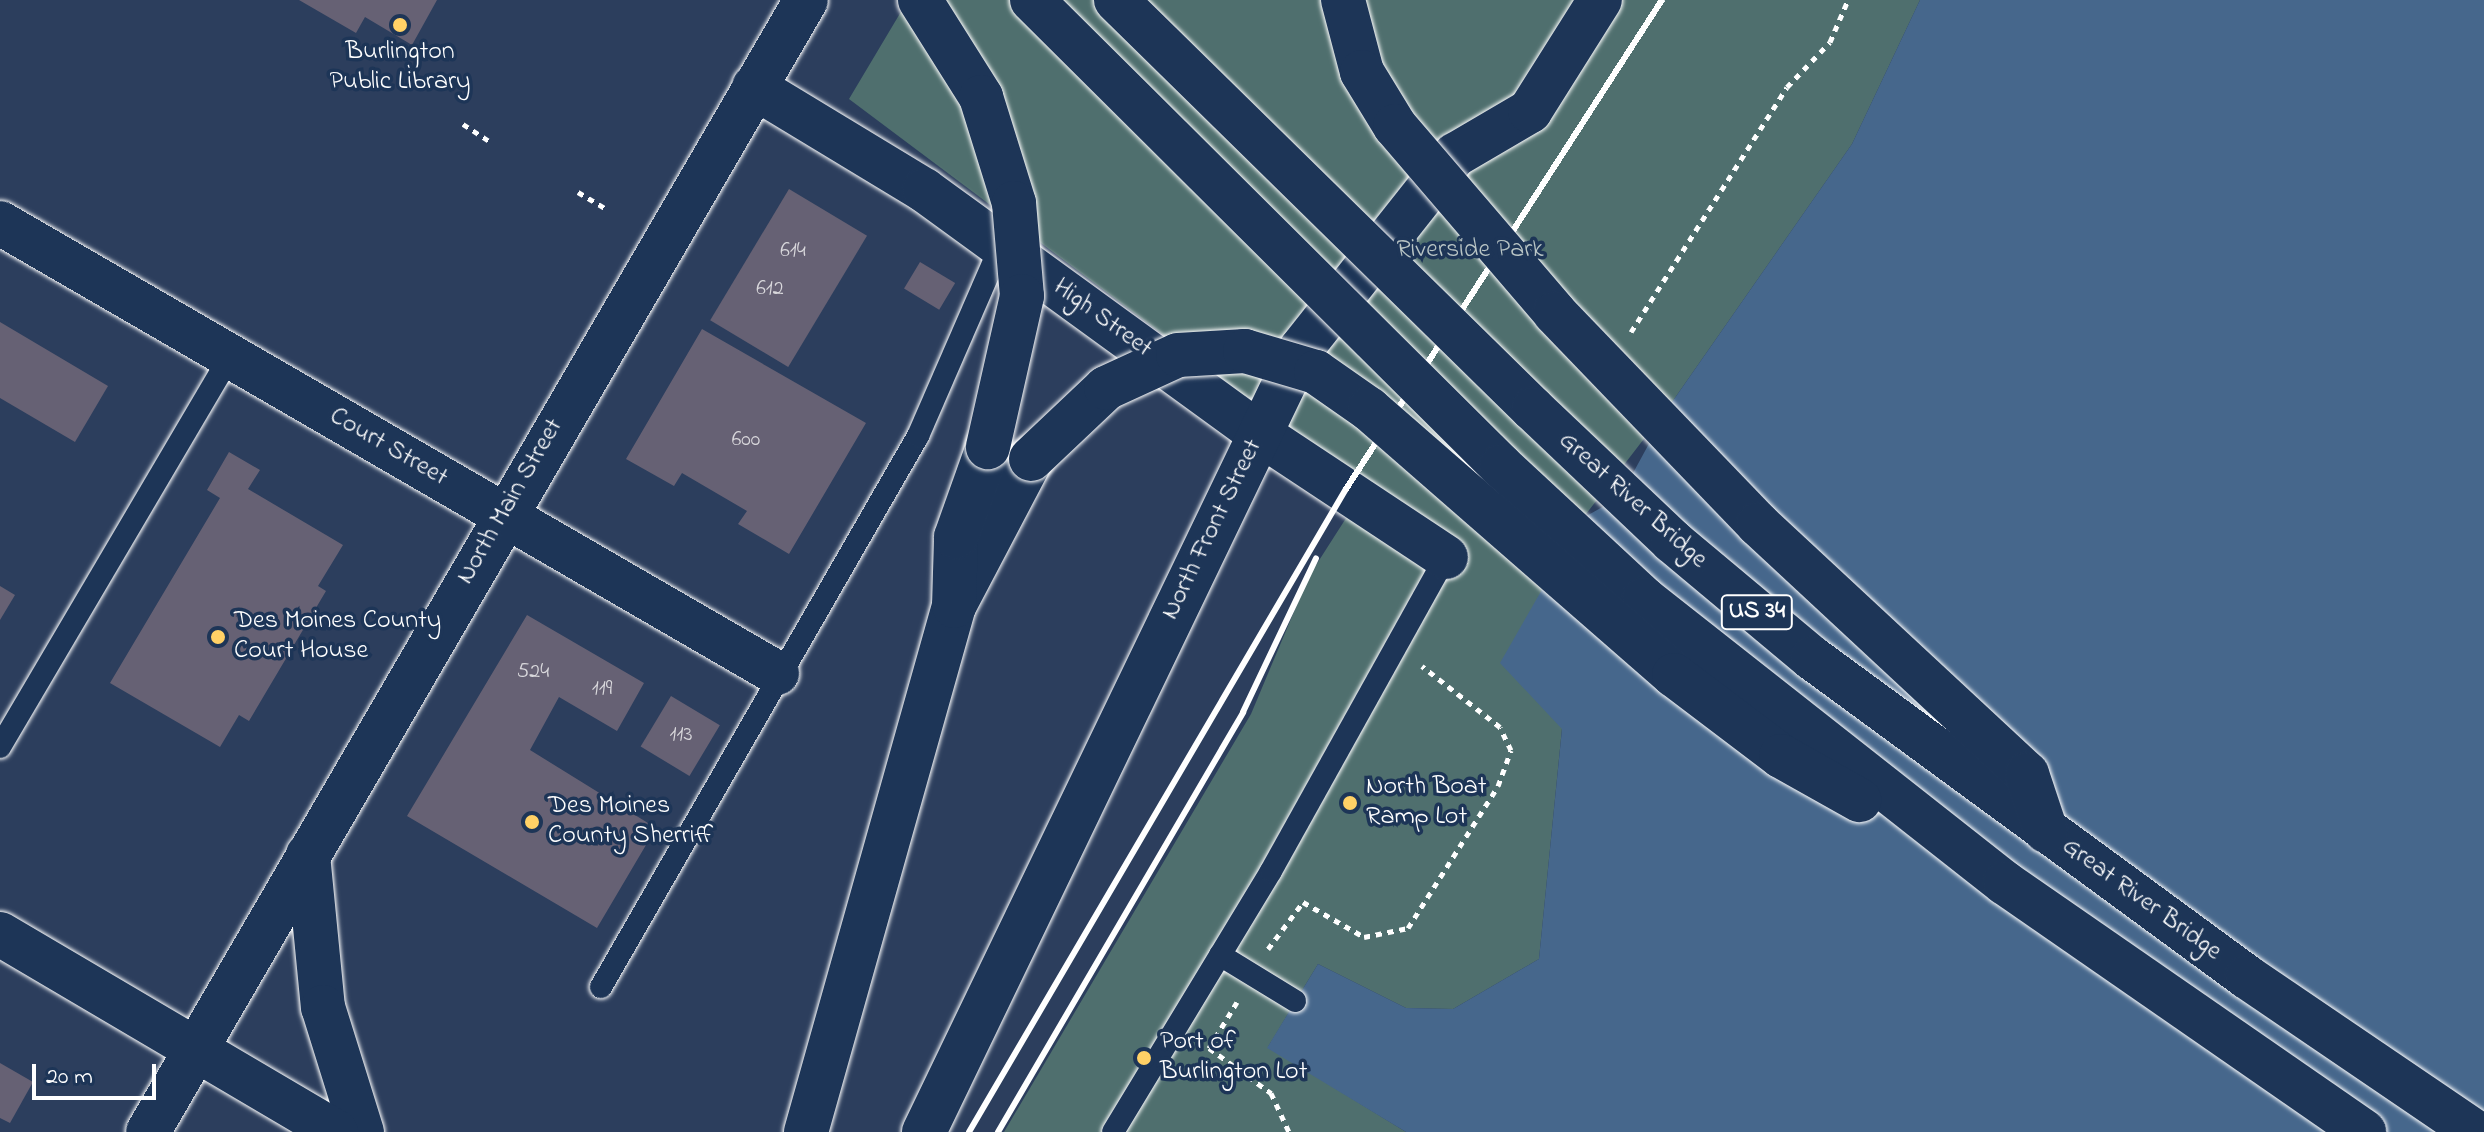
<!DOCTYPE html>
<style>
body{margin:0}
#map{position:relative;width:2484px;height:1132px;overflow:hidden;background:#2c3e5d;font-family:"Indie Flower",sans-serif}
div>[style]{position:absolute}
.green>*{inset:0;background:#4f6f6e}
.water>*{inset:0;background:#46678c}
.building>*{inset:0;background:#666174;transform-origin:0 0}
.path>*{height:5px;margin-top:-2.5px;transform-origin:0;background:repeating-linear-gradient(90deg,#fff 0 6px,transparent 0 12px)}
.roads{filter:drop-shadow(0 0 2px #fff) drop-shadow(0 0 2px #fff)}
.lane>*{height:22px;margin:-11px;padding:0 11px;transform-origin:11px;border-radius:11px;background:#1d3557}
.street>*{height:44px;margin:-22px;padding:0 22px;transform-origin:22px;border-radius:22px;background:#1d3557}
.secondary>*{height:44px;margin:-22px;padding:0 22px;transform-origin:22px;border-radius:22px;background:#1d3557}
.highway>*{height:44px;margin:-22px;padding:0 22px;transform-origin:22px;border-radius:22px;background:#1d3557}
.rail>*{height:6px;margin:-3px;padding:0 3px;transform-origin:3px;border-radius:3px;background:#fff}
.bridges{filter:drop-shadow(0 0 2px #fff) drop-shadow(0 0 2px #fff)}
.highway-bridge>*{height:44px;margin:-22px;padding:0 22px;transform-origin:22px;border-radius:22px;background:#1d3557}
.dots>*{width:22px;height:22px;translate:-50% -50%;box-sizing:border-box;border:4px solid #1d3557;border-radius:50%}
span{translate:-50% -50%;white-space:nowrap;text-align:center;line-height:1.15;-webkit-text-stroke:7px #1d3557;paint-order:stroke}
.number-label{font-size:22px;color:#d9d8dc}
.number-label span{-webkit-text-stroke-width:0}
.shield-label span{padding:2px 6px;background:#1d3557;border:2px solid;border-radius:6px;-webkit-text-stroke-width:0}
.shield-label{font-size:24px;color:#fff;font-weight:700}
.poi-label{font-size:26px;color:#fff}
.left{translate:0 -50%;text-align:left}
.park-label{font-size:26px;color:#b9c5c5}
.street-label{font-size:26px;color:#fff}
.scale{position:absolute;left:32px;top:1064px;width:124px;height:36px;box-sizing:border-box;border:4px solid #fff;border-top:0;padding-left:10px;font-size:24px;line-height:28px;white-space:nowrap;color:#fff;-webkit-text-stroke:6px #1d3557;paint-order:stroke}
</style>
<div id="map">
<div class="green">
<div style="clip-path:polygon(908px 0,1920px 0,1852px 144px,1670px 405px,1583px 518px,1539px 959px,1453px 1009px,1406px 1008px,1318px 964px,1268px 1047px,1406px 1132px,1004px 1132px,1251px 714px,1309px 576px,1366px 487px,849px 99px)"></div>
</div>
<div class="water">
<div style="clip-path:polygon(1920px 0,2484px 0,2484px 1132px,1406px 1132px,1267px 1048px,1318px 964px,1406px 1008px,1453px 1009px,1539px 959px,1562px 729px,1500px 663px,1583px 518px,1620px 497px,1670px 405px,1852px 144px)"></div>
</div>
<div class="building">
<div style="clip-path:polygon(299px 0,437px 0,412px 45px,365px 17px,356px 33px)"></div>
<div style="left:789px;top:189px;width:91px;height:153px;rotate:31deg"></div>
<div style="left:920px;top:262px;width:41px;height:31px;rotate:31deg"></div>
<div style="clip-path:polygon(0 322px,108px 386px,75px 442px,0 398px)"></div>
<div style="clip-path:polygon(702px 329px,866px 423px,789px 554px,738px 524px,747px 511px,682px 473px,674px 486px,626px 459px)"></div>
<div style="clip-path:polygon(229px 452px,260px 470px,248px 489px,343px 545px,318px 586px,326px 591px,249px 721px,239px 715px,220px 747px,110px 683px,220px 498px,207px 490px)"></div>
<div style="clip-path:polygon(0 586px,15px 595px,0 620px)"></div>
<div style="clip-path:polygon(527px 615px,644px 683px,617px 731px,559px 697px,530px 750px,656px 828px,597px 928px,407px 816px)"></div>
<div style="left:671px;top:696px;width:57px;height:59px;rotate:31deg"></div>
<div style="clip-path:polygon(0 1063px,33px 1082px,10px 1123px,0 1118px)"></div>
</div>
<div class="path">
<div style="left:463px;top:124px;width:33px;rotate:33deg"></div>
<div style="left:578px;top:192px;width:31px;rotate:31deg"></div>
<div style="left:1631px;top:332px;width:290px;rotate:-57.5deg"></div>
<div style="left:1787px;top:87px;width:62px;rotate:-46.3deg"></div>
<div style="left:1830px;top:42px;width:46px;rotate:-66.8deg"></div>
<div style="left:1268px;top:949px;width:59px;rotate:-53.3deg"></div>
<div style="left:1303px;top:902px;width:70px;rotate:29.8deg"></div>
<div style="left:1364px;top:937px;width:45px;rotate:-11.6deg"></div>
<div style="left:1408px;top:928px;width:168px;rotate:-57.6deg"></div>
<div style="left:1498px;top:786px;width:38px;rotate:-70deg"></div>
<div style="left:1511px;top:750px;width:25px;rotate:-116deg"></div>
<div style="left:1500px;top:727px;width:99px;rotate:-142deg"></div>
<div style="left:1237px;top:1002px;width:54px;rotate:121.3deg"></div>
<div style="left:1209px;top:1048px;width:77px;rotate:36deg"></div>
<div style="left:1271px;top:1093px;width:43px;rotate:65.2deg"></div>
</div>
<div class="roads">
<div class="lane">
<div style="left:0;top:747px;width:453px;rotate:-59.5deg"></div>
<div style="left:1220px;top:955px;width:88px;rotate:31.5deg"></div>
<div style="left:601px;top:987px;width:636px;rotate:-60.09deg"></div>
<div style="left:918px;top:436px;width:208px;rotate:-66.5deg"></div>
<div style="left:1113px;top:1132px;width:305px;rotate:-58.8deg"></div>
<div style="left:1271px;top:871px;width:359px;rotate:-60.9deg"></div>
</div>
<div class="street">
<div style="left:754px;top:87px;width:199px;rotate:31.2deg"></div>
<div style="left:924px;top:190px;width:415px;rotate:36deg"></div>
<div style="left:1260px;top:434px;width:223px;rotate:33.5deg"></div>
<div style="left:0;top:223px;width:898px;rotate:30.08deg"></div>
<div style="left:924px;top:1132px;width:869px;rotate:-64.29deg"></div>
<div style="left:1301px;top:349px;width:248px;rotate:-51.6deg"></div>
<div style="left:1455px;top:155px;width:87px;rotate:-30.4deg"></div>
<div style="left:1530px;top:111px;width:131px;rotate:-57.8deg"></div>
</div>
<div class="secondary">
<div style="left:308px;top:855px;width:153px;rotate:84.4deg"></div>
<div style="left:323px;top:1007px;width:131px;rotate:72.7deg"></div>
<div style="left:0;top:934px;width:390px;rotate:30.5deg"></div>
<div style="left:148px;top:1132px;width:1309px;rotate:-59.83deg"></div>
</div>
<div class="highway">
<div style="left:955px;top:604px;width:164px;rotate:-62.3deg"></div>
<div style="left:806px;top:1132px;width:546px;rotate:-74.29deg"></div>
<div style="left:954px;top:606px;width:69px;rotate:-88.3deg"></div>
<div style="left:956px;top:537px;width:96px;rotate:-70.4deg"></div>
</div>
</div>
<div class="rail">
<div style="left:969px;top:1132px;width:745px;rotate:-59.62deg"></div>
<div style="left:1346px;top:489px;width:582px;rotate:-57.13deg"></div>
<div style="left:998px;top:1132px;width:486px;rotate:-59.7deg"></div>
<div style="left:1243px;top:712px;width:170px;rotate:-64.6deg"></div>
</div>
<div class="bridges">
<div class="highway-bridge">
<div style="left:920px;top:0;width:115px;rotate:57.8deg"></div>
<div style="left:981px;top:97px;width:111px;rotate:72.7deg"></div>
<div style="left:1014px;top:203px;width:93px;rotate:85.1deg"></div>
<div style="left:1022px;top:296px;width:155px;rotate:102.7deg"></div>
<div style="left:1032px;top:0;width:661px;rotate:44.82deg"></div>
<div style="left:1501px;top:466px;width:195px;rotate:42.9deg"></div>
<div style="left:1644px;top:599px;width:459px;rotate:38.2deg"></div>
<div style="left:2005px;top:883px;width:437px;rotate:34.7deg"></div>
<div style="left:1116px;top:0;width:584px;rotate:44.45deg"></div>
<div style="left:1533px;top:409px;width:192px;rotate:43.5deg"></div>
<div style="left:1672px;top:541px;width:182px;rotate:39.9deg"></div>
<div style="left:1812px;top:658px;width:539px;rotate:36.25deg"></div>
<div style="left:2247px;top:977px;width:276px;rotate:34.2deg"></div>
<div style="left:1343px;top:0;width:74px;rotate:75.2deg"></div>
<div style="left:1362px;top:72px;width:63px;rotate:58.6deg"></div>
<div style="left:1395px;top:126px;width:246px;rotate:49.4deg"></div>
<div style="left:1555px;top:313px;width:293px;rotate:46.1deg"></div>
<div style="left:1758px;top:524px;width:367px;rotate:42.9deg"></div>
<div style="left:2027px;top:774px;width:60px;rotate:71.6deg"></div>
<div style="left:1031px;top:459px;width:103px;rotate:-43.4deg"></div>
<div style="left:1106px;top:388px;width:79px;rotate:-24.6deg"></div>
<div style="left:1178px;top:355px;width:67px;rotate:-3.4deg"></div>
<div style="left:1245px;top:351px;width:74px;rotate:16.5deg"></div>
<div style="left:1316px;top:372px;width:65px;rotate:34.9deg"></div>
<div style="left:1369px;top:409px;width:405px;rotate:41.1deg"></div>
<div style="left:1674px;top:675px;width:134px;rotate:37.1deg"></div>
<div style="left:1781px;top:756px;width:90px;rotate:29.4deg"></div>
</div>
</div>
<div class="dots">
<div style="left:400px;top:25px;background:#ffd166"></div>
<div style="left:218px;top:637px;background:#ffd166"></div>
<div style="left:1350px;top:803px;background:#ffd166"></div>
<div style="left:532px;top:822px;background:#ffd166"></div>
<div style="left:1144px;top:1058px;background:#ffd166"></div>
</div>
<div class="number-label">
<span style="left:793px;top:252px">614</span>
<span style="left:770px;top:290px">612</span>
<span style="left:746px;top:441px">600</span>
<span style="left:533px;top:673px">524</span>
<span style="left:602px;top:690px">119</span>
<span style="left:681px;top:736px">113</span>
</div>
<div class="shield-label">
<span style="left:1757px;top:612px">US 34</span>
</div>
<div class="poi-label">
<span style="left:400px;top:68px">Burlington<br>Public Library</span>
<span class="left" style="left:234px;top:637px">Des Moines County<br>Court House</span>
<span class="left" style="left:1366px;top:803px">North Boat<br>Ramp Lot</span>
<span class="left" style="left:548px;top:822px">Des Moines<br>County Sherriff</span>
<span class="left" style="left:1160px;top:1058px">Port of<br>Burlington Lot</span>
</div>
<div class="park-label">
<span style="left:1470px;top:251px">Riverside Park</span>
</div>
<div class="street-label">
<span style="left:1102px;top:319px;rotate:36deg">High Street</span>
<span style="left:388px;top:448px;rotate:30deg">Court Street</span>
<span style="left:1632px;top:501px;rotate:42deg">Great River Bridge</span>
<span style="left:511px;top:502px;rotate:-60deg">North Main Street</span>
<span style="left:1213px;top:530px;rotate:-64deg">North Front Street</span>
<span style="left:2141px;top:900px;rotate:36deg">Great River Bridge</span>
</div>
<div class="scale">20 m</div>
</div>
